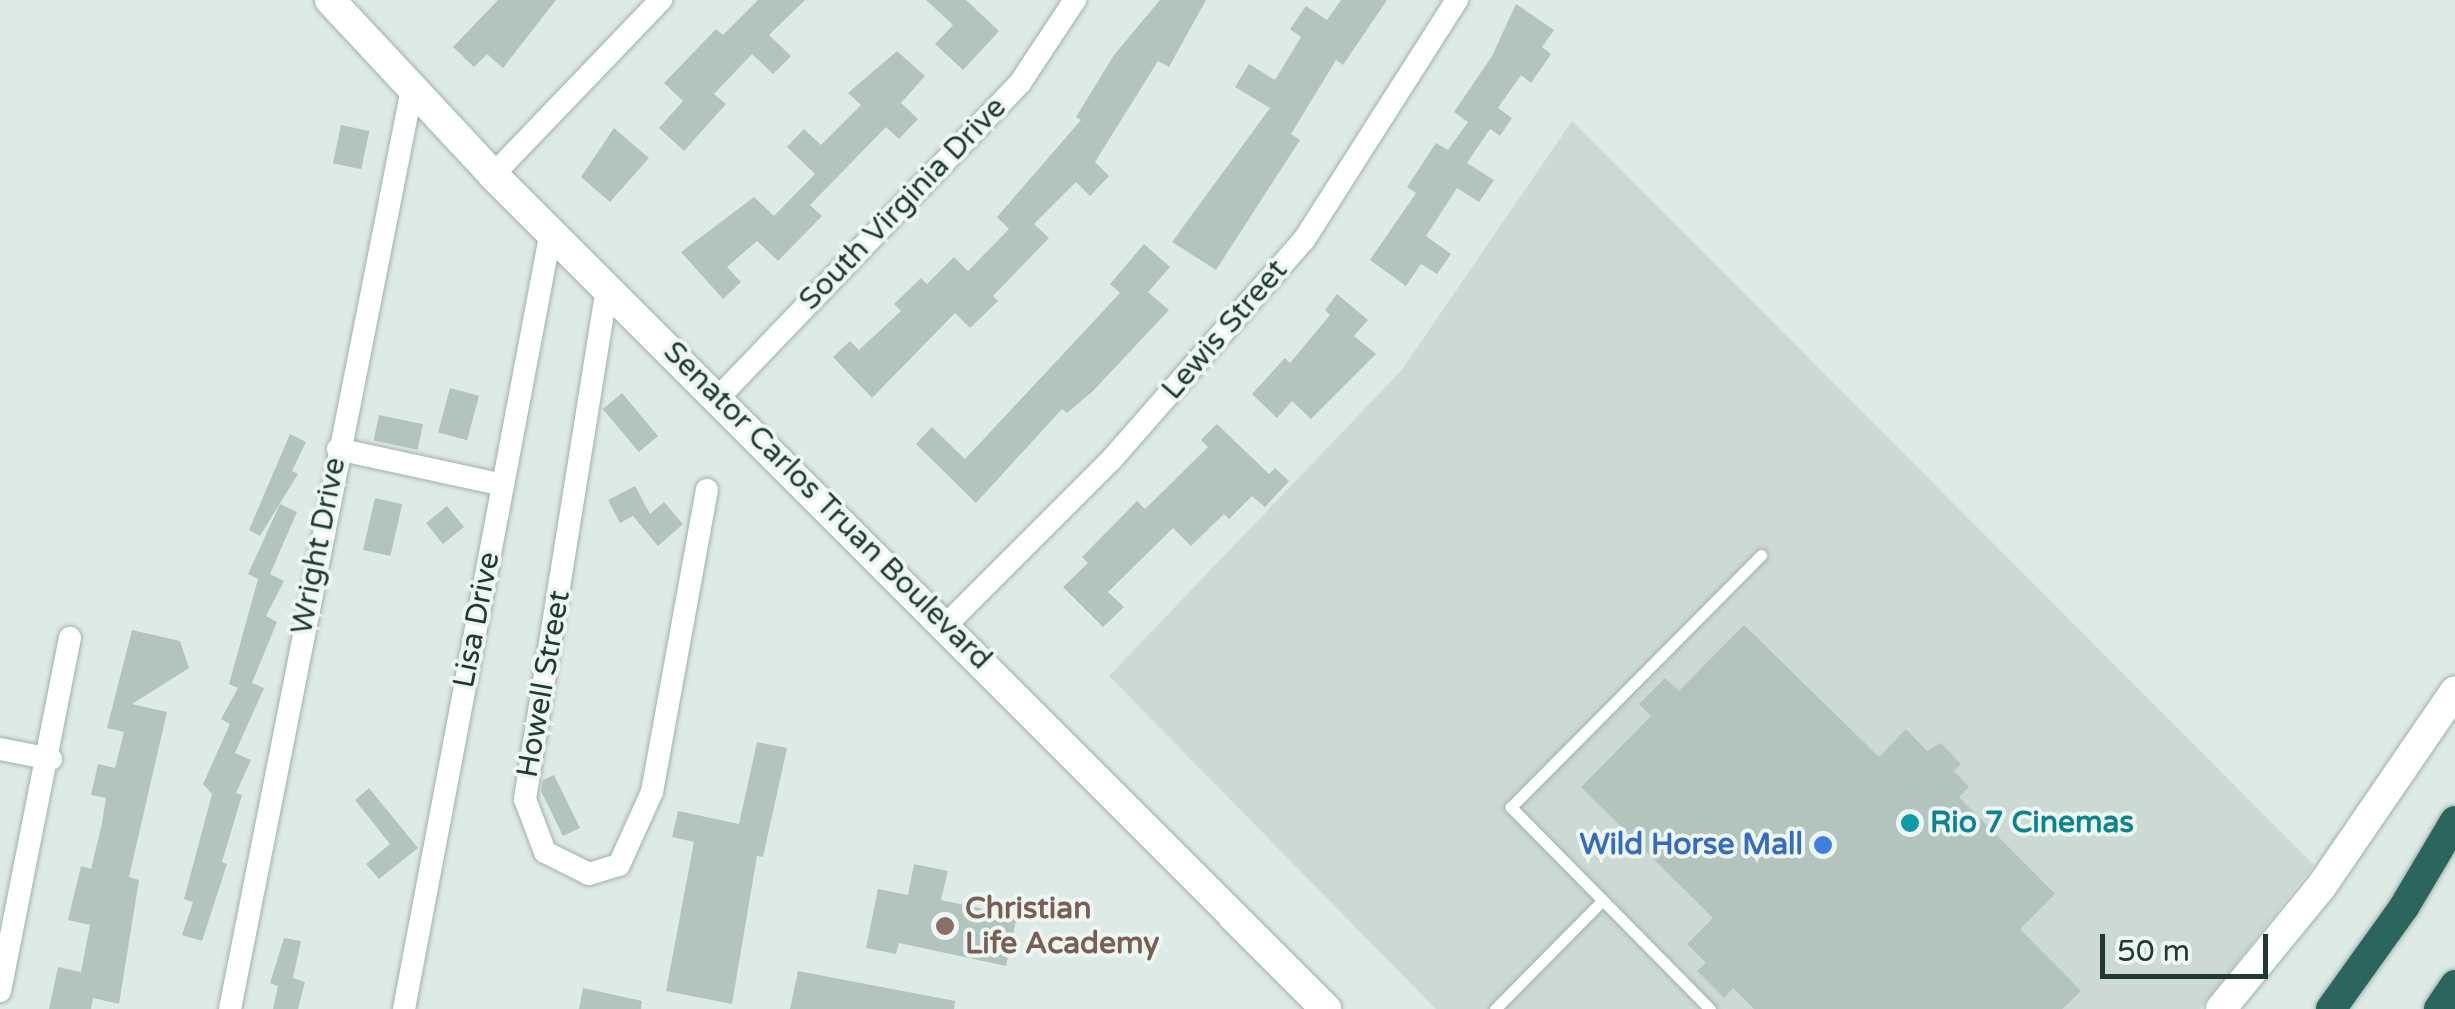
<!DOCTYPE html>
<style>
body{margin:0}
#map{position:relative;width:2455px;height:1009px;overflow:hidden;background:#deeae5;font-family:"Varela Round",sans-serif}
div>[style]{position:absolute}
.built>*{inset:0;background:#ccd9d4}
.building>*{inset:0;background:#b3c4be;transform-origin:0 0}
.roads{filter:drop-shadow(0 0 2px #a1b1ac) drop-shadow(0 0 2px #a1b1ac)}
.lane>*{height:11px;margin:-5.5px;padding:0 5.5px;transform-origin:5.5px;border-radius:5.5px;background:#fff}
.street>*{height:22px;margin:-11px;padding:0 11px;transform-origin:11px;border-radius:11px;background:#fff}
.secondary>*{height:30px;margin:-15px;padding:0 15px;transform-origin:15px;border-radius:15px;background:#fff}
.highway>*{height:30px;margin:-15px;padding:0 15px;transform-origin:15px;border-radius:15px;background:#2b655e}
.dots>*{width:28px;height:28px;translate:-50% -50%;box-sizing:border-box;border:5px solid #eef6f3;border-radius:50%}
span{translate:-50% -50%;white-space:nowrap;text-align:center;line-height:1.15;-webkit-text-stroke:8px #eef6f3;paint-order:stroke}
.street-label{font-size:30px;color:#1f3934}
.culture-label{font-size:30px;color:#0d838f;font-weight:700}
.left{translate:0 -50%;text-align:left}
.shop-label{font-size:30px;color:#366cbe;font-weight:700}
.right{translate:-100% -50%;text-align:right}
.education-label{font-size:30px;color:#785e54;font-weight:700}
.scale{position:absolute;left:2100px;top:934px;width:168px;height:45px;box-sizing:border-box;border:5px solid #1f3934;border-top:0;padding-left:12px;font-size:30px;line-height:35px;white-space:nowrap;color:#1f3934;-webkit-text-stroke:8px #eef6f3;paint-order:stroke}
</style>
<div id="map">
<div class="built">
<div style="clip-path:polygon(1572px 121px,2314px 865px,2200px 1009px,1436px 1009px,1109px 676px,1401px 371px)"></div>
</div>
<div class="building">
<div style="clip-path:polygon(498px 0,556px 0,503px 68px,487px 54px,474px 67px,453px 47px)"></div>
<div style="clip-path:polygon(758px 0,805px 0,769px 35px,791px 56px,773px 74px,752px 54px,714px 94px,726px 104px,684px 151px,659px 128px,683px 101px,664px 83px,716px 29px,723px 35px)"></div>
<div style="clip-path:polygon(926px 0,966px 0,999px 31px,963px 70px,935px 44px,953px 25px)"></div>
<div style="clip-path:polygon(1160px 0,1206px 0,1169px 67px,1158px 61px,1095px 162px,1109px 176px,1090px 196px,1076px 182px,1034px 224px,1049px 238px,993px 296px,998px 301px,970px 328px,955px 313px,872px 398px,833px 357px,850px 341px,859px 350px,901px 311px,894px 304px,921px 278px,927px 284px,954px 257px,968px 271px,1009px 229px,997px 217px,1081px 120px,1076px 117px,1114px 55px)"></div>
<div style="clip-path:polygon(1341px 0,1387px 0,1343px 65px,1336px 60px,1291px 134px,1300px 140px,1216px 270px,1172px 242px,1270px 108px,1235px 87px,1249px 64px,1275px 80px,1301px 37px,1290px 29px,1306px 6px,1327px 20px)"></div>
<div style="clip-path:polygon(1516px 4px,1554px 30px,1542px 47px,1551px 54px,1531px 83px,1521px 75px,1498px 108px,1512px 118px,1500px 136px,1490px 129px,1467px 163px,1494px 180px,1479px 202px,1457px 188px,1426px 236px,1451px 254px,1437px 274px,1421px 264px,1406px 286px,1370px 260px,1416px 193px,1407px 187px,1436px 143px,1448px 150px,1468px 122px,1454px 112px,1492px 56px)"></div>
<div style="clip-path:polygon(897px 51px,925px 76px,901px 103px,918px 119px,899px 139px,886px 127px,810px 205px,822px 216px,778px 261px,757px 241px,727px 267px,741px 282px,723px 299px,681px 252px,754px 197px,774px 216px,815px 174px,787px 147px,804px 129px,821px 145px,861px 105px,848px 93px)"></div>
<div style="left:341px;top:125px;width:29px;height:39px;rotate:12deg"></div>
<div style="clip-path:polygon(614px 128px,649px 158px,610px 202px,581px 177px)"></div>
<div style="clip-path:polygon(1144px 244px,1170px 267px,1148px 292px,1169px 310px,1093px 391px,1067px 413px,1062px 409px,976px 503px,916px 444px,932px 427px,965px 459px,1120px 293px,1110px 284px)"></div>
<div style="clip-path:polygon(1337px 294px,1368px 320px,1354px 336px,1376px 354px,1311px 419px,1292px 401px,1277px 418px,1252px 394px,1285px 358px,1290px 363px,1330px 315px,1325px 310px)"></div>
<div style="left:450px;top:388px;width:30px;height:46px;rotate:15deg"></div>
<div style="left:622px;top:393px;width:56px;height:25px;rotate:50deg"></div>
<div style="left:379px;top:415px;width:45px;height:26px;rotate:12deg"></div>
<div style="clip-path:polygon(1217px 424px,1269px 474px,1275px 468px,1289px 481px,1265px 507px,1252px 496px,1229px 519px,1224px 514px,1191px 546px,1173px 528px,1108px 592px,1124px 607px,1103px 627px,1063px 587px,1088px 563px,1082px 557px,1137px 501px,1145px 509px,1208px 447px,1201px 440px)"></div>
<div style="clip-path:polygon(290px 434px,306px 442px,292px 471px,298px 474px,260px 536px,249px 530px)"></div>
<div style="clip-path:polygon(635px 486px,650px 514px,664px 502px,683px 524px,658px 546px,633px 516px,620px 523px,608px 500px)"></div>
<div style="left:375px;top:498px;width:28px;height:53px;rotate:13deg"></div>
<div style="clip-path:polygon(280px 504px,297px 512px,270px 574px,284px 581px,266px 616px,277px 622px,252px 683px,264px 688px,235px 753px,251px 760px,236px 793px,242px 795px,222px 862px,227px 864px,202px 941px,182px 935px,193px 902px,184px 899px,212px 794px,203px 784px,230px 724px,221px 719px,238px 688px,229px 684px,258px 579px,248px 574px)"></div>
<div style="left:447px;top:506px;width:27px;height:27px;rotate:51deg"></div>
<div style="clip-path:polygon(1744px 625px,1879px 757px,1906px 729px,1927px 751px,1941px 743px,1961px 764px,1954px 771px,1969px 787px,1959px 797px,2055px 894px,2020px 929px,2081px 991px,2062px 1009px,1754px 1009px,1733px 988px,1724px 998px,1697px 971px,1706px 963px,1687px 944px,1713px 918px,1581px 787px,1651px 716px,1639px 704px,1665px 678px,1679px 691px)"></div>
<div style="clip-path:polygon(132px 630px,180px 641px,189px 668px,132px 704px,167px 712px,129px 877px,139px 880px,119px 1004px,93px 998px,91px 1009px,49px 1009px,58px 967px,81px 972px,90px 925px,68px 920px,81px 866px,91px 869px,102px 823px,106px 798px,91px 795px,98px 764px,115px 768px,124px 732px,107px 728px)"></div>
<div style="clip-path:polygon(757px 742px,787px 748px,763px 857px,757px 856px,732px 1004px,666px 991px,694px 842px,672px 837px,678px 811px,739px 824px)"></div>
<div style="clip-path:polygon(554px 775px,580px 828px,563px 836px,541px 791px,543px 780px)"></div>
<div style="clip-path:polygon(369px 788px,418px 848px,379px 879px,366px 864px,390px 844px,355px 800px)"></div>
<div style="clip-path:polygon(914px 864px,948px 871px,941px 900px,1017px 916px,1006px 966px,899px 943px,896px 954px,866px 948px,878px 889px,908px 895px)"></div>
<div style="clip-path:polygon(284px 938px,301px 941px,293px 978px,305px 982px,298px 1009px,273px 1009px,278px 986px,270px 983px)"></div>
<div style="clip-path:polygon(798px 971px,955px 1001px,954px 1009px,790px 1009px)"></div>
<div style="clip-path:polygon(583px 988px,642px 1001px,641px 1009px,579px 1009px)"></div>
</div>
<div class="roads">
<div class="lane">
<div style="left:1495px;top:1009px;width:153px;rotate:-45.3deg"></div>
<div style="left:1710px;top:1009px;width:284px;rotate:-134.6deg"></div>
<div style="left:1511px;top:807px;width:355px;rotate:-45.2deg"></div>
</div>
<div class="street">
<div style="left:493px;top:175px;width:243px;rotate:-46.2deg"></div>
<div style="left:607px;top:288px;width:518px;rotate:99.12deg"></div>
<div style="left:525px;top:799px;width:57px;rotate:69.3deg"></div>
<div style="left:545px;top:852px;width:49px;rotate:26.6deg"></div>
<div style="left:589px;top:874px;width:31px;rotate:-17deg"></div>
<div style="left:619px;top:865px;width:80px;rotate:-65.7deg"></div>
<div style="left:652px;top:792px;width:307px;rotate:-79.7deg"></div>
<div style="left:718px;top:398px;width:436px;rotate:-46.2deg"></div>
<div style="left:1020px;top:83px;width:100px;rotate:-56.5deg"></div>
<div style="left:338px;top:449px;width:169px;rotate:12.3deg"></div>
<div style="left:947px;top:624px;width:233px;rotate:-45deg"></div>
<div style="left:1112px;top:459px;width:291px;rotate:-48.8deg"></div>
<div style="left:1304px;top:240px;width:285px;rotate:-57.5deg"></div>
<div style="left:0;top:749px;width:52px;rotate:11.1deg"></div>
<div style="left:0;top:991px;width:360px;rotate:-78.8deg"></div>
<div style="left:230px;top:1009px;width:943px;rotate:-78.81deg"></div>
<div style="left:404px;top:1009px;width:792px;rotate:-79.3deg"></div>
</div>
<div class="secondary">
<div style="left:330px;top:0;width:239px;rotate:47deg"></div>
<div style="left:493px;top:175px;width:1179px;rotate:45.03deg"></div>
<div style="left:2221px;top:1009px;width:158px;rotate:-50.7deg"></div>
<div style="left:2321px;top:887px;width:237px;rotate:-55.6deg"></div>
</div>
<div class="highway">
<div style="left:2331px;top:1009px;width:125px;rotate:-54.4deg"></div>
<div style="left:2404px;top:907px;width:100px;rotate:-59.3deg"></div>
<div style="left:2439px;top:1009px;width:29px;rotate:-56deg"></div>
</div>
</div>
<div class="dots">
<div style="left:1910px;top:823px;background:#0f9aa8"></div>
<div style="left:1823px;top:845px;background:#3f7fe0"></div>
<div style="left:945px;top:926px;background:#8d6e63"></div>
</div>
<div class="street-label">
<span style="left:903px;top:204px;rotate:-46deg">South Virginia Drive</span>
<span style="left:1225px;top:330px;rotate:-49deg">Lewis Street</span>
<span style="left:827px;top:506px;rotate:45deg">Senator Carlos Truan Boulevard</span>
<span style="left:319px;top:546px;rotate:-79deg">Wright Drive</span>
<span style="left:477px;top:620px;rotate:-79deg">Lisa Drive</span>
<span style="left:544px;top:684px;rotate:-80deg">Howell Street</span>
</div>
<div class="culture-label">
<span class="left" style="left:1930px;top:823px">Rio 7 Cinemas</span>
</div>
<div class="shop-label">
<span class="right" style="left:1803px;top:845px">Wild Horse Mall</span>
</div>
<div class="education-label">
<span class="left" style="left:965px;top:926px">Christian<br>Life Academy</span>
</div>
<div class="scale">50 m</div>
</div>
